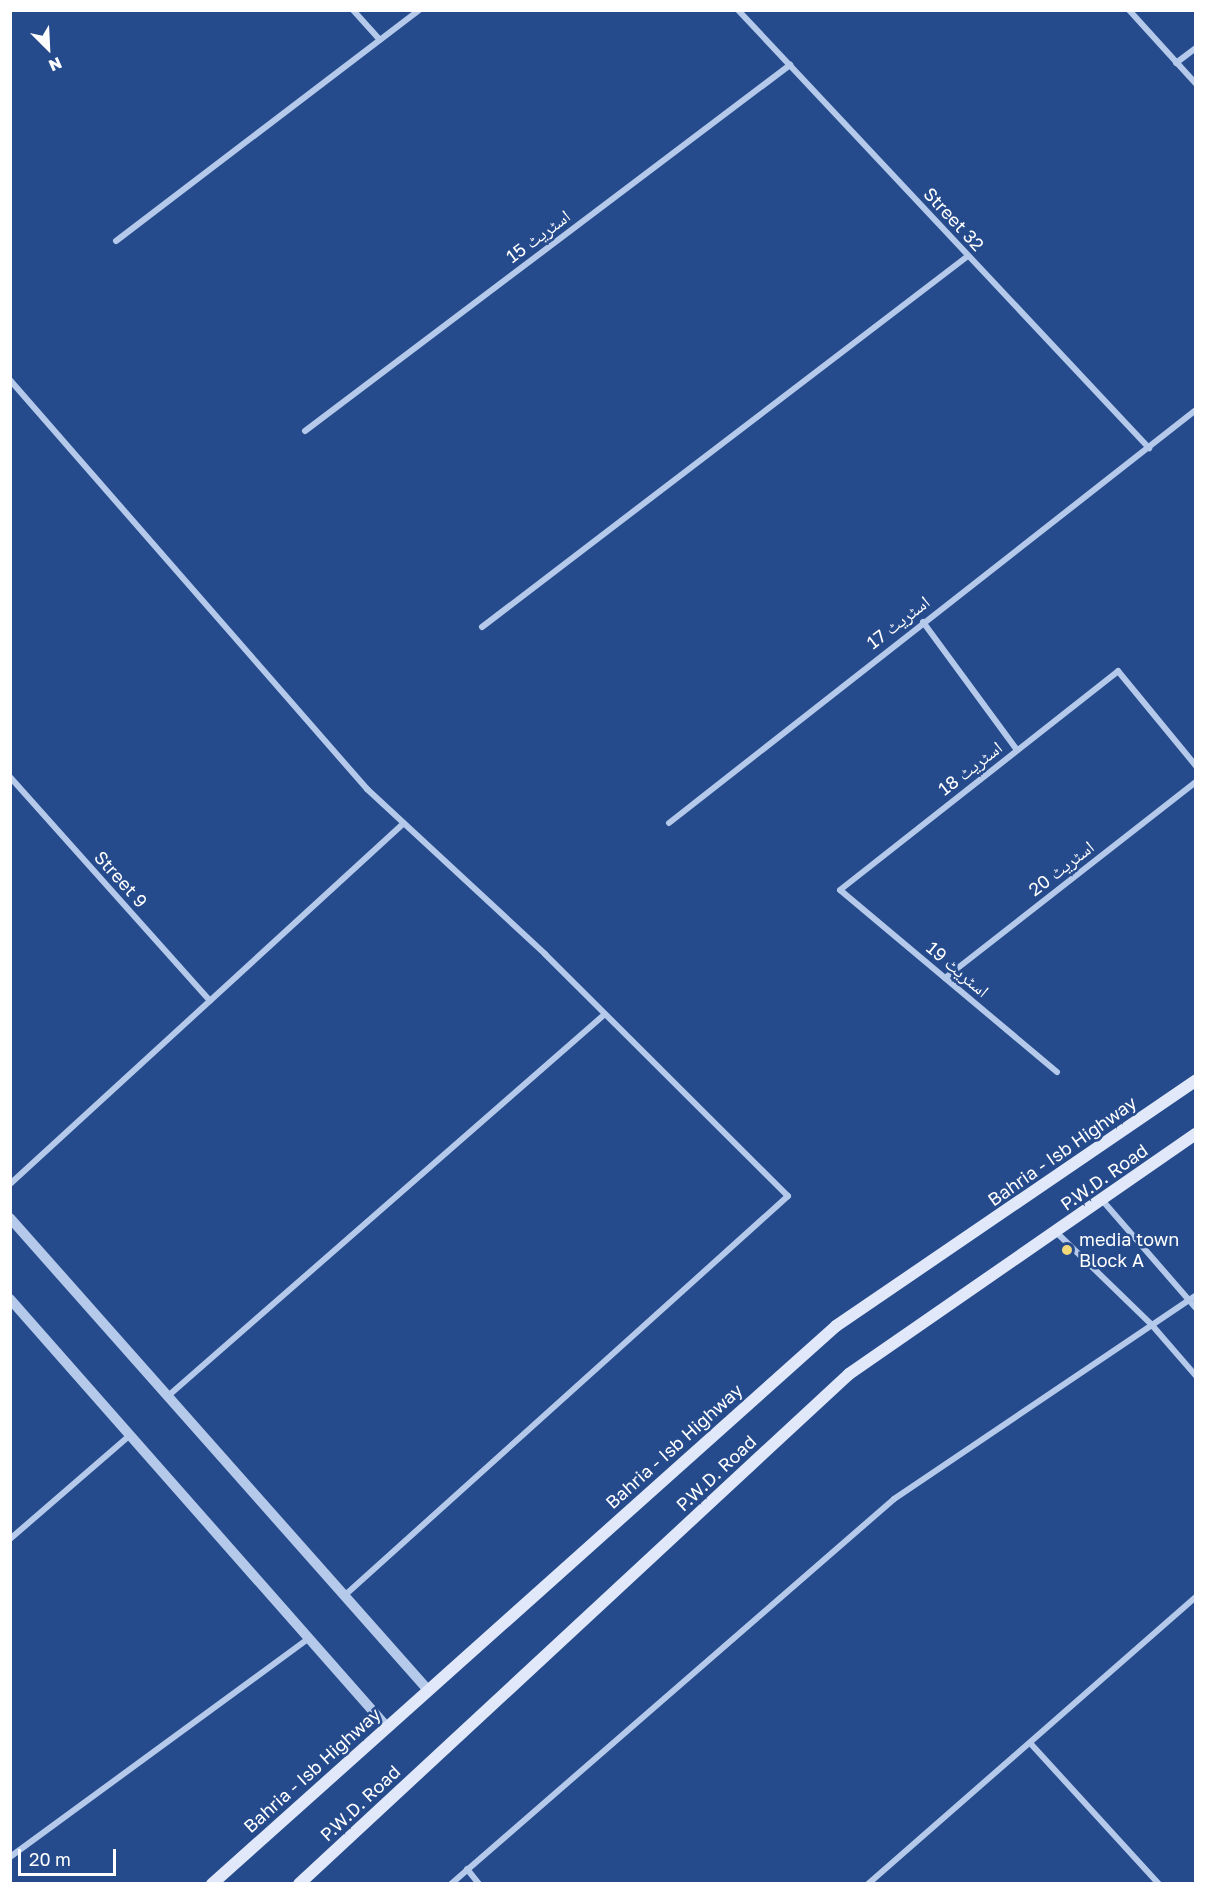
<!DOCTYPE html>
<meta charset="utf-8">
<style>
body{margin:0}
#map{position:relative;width:1206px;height:1894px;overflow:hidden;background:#264b8c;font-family:"Golos Text","Noto Naskh Arabic",sans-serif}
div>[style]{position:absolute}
.minor>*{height:6px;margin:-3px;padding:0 3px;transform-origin:3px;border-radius:3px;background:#b5c9ea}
.tertiary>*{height:10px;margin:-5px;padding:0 5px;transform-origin:5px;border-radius:5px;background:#b5c9ea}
.secondary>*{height:12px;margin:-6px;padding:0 6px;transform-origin:6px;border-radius:6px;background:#e0e8f9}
.dots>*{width:16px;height:16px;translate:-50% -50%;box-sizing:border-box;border:3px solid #264b8c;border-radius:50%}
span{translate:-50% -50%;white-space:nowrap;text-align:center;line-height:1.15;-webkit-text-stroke:5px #264b8c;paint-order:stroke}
.street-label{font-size:18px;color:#fff}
.poi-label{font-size:18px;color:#fff}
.left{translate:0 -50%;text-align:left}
.frame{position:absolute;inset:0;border:12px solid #fff;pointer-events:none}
.north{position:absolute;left:18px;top:18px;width:60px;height:60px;-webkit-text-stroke:4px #264b8c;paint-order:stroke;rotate:156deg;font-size:16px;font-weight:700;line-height:24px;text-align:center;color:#fff}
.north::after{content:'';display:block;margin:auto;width:21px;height:27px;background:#fff;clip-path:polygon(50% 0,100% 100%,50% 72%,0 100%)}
.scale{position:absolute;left:18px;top:1849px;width:98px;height:27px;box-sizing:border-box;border:3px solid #fff;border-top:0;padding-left:8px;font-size:18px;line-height:21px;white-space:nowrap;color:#fff;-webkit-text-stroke:4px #264b8c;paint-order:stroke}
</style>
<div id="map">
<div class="minor">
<div style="left:353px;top:10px;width:40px;rotate:48deg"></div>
<div style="left:738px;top:10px;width:601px;rotate:46.82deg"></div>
<div style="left:1129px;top:10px;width:100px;rotate:47.8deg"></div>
<div style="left:1176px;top:63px;width:25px;rotate:-37deg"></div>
<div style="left:116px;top:241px;width:381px;rotate:-37.3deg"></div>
<div style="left:10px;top:380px;width:543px;rotate:48.88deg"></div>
<div style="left:367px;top:789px;width:243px;rotate:42.8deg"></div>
<div style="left:545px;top:954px;width:343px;rotate:44.9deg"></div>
<div style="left:788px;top:1196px;width:598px;rotate:137.98deg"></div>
<div style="left:305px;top:431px;width:608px;rotate:-37.04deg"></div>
<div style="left:923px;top:622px;width:159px;rotate:53.7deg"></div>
<div style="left:482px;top:627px;width:611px;rotate:-37.36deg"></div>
<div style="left:10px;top:777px;width:300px;rotate:48.2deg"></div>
<div style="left:669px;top:823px;width:670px;rotate:-38.09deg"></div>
<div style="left:945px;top:978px;width:318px;rotate:-38deg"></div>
<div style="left:1057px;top:1072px;width:283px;rotate:-140deg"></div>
<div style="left:840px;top:890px;width:354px;rotate:-38.2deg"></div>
<div style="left:1118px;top:671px;width:123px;rotate:50.6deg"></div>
<div style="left:10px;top:1184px;width:534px;rotate:-42.5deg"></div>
<div style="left:1102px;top:1200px;width:143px;rotate:49deg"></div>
<div style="left:1056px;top:1232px;width:132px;rotate:44.1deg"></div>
<div style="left:1151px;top:1324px;width:69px;rotate:49.1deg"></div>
<div style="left:168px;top:1396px;width:580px;rotate:-41.16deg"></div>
<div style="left:10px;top:1539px;width:159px;rotate:-40.9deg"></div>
<div style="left:1031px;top:1744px;width:190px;rotate:47.6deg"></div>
<div style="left:10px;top:1857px;width:371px;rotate:-36.2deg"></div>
<div style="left:467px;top:1869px;width:19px;rotate:51deg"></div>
<div style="left:451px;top:1884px;width:587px;rotate:-40.99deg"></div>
<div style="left:894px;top:1499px;width:364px;rotate:-34deg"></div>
<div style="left:868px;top:1884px;width:436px;rotate:-41.2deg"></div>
</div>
<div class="tertiary">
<div style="left:10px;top:1218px;width:630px;rotate:48.47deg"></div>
<div style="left:10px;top:1299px;width:570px;rotate:48.63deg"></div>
</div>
<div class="secondary">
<div style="left:212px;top:1884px;width:837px;rotate:-41.8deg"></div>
<div style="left:836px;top:1326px;width:436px;rotate:-34.3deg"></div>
<div style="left:299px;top:1884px;width:750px;rotate:-42.84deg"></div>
<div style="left:849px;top:1374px;width:422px;rotate:-34.7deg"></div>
</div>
<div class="dots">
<div style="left:1067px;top:1250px;background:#f3d97a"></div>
</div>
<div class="street-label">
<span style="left:954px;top:219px;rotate:47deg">Street 32</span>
<span style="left:538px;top:236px;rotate:-37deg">اسٹریٹ 15</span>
<span style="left:898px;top:622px;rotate:-38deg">اسٹریٹ 17</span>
<span style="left:970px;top:768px;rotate:-38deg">اسٹریٹ 18</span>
<span style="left:1061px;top:868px;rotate:-38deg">اسٹریٹ 20</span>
<span style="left:121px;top:879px;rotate:48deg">Street 9</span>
<span style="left:958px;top:969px;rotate:40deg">اسٹریٹ 19</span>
<span style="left:1062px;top:1151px;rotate:-35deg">Bahria - Isb Highway</span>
<span style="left:1104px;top:1177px;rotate:-35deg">P.W.D. Road</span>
<span style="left:674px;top:1446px;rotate:-42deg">Bahria - Isb Highway</span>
<span style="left:716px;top:1473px;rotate:-43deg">P.W.D. Road</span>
<span style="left:312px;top:1770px;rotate:-42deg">Bahria - Isb Highway</span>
<span style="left:360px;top:1803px;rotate:-43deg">P.W.D. Road</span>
</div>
<div class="poi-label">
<span class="left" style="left:1079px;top:1250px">media town<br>Block A</span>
</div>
<div class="frame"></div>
<div class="north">N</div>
<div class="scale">20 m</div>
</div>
